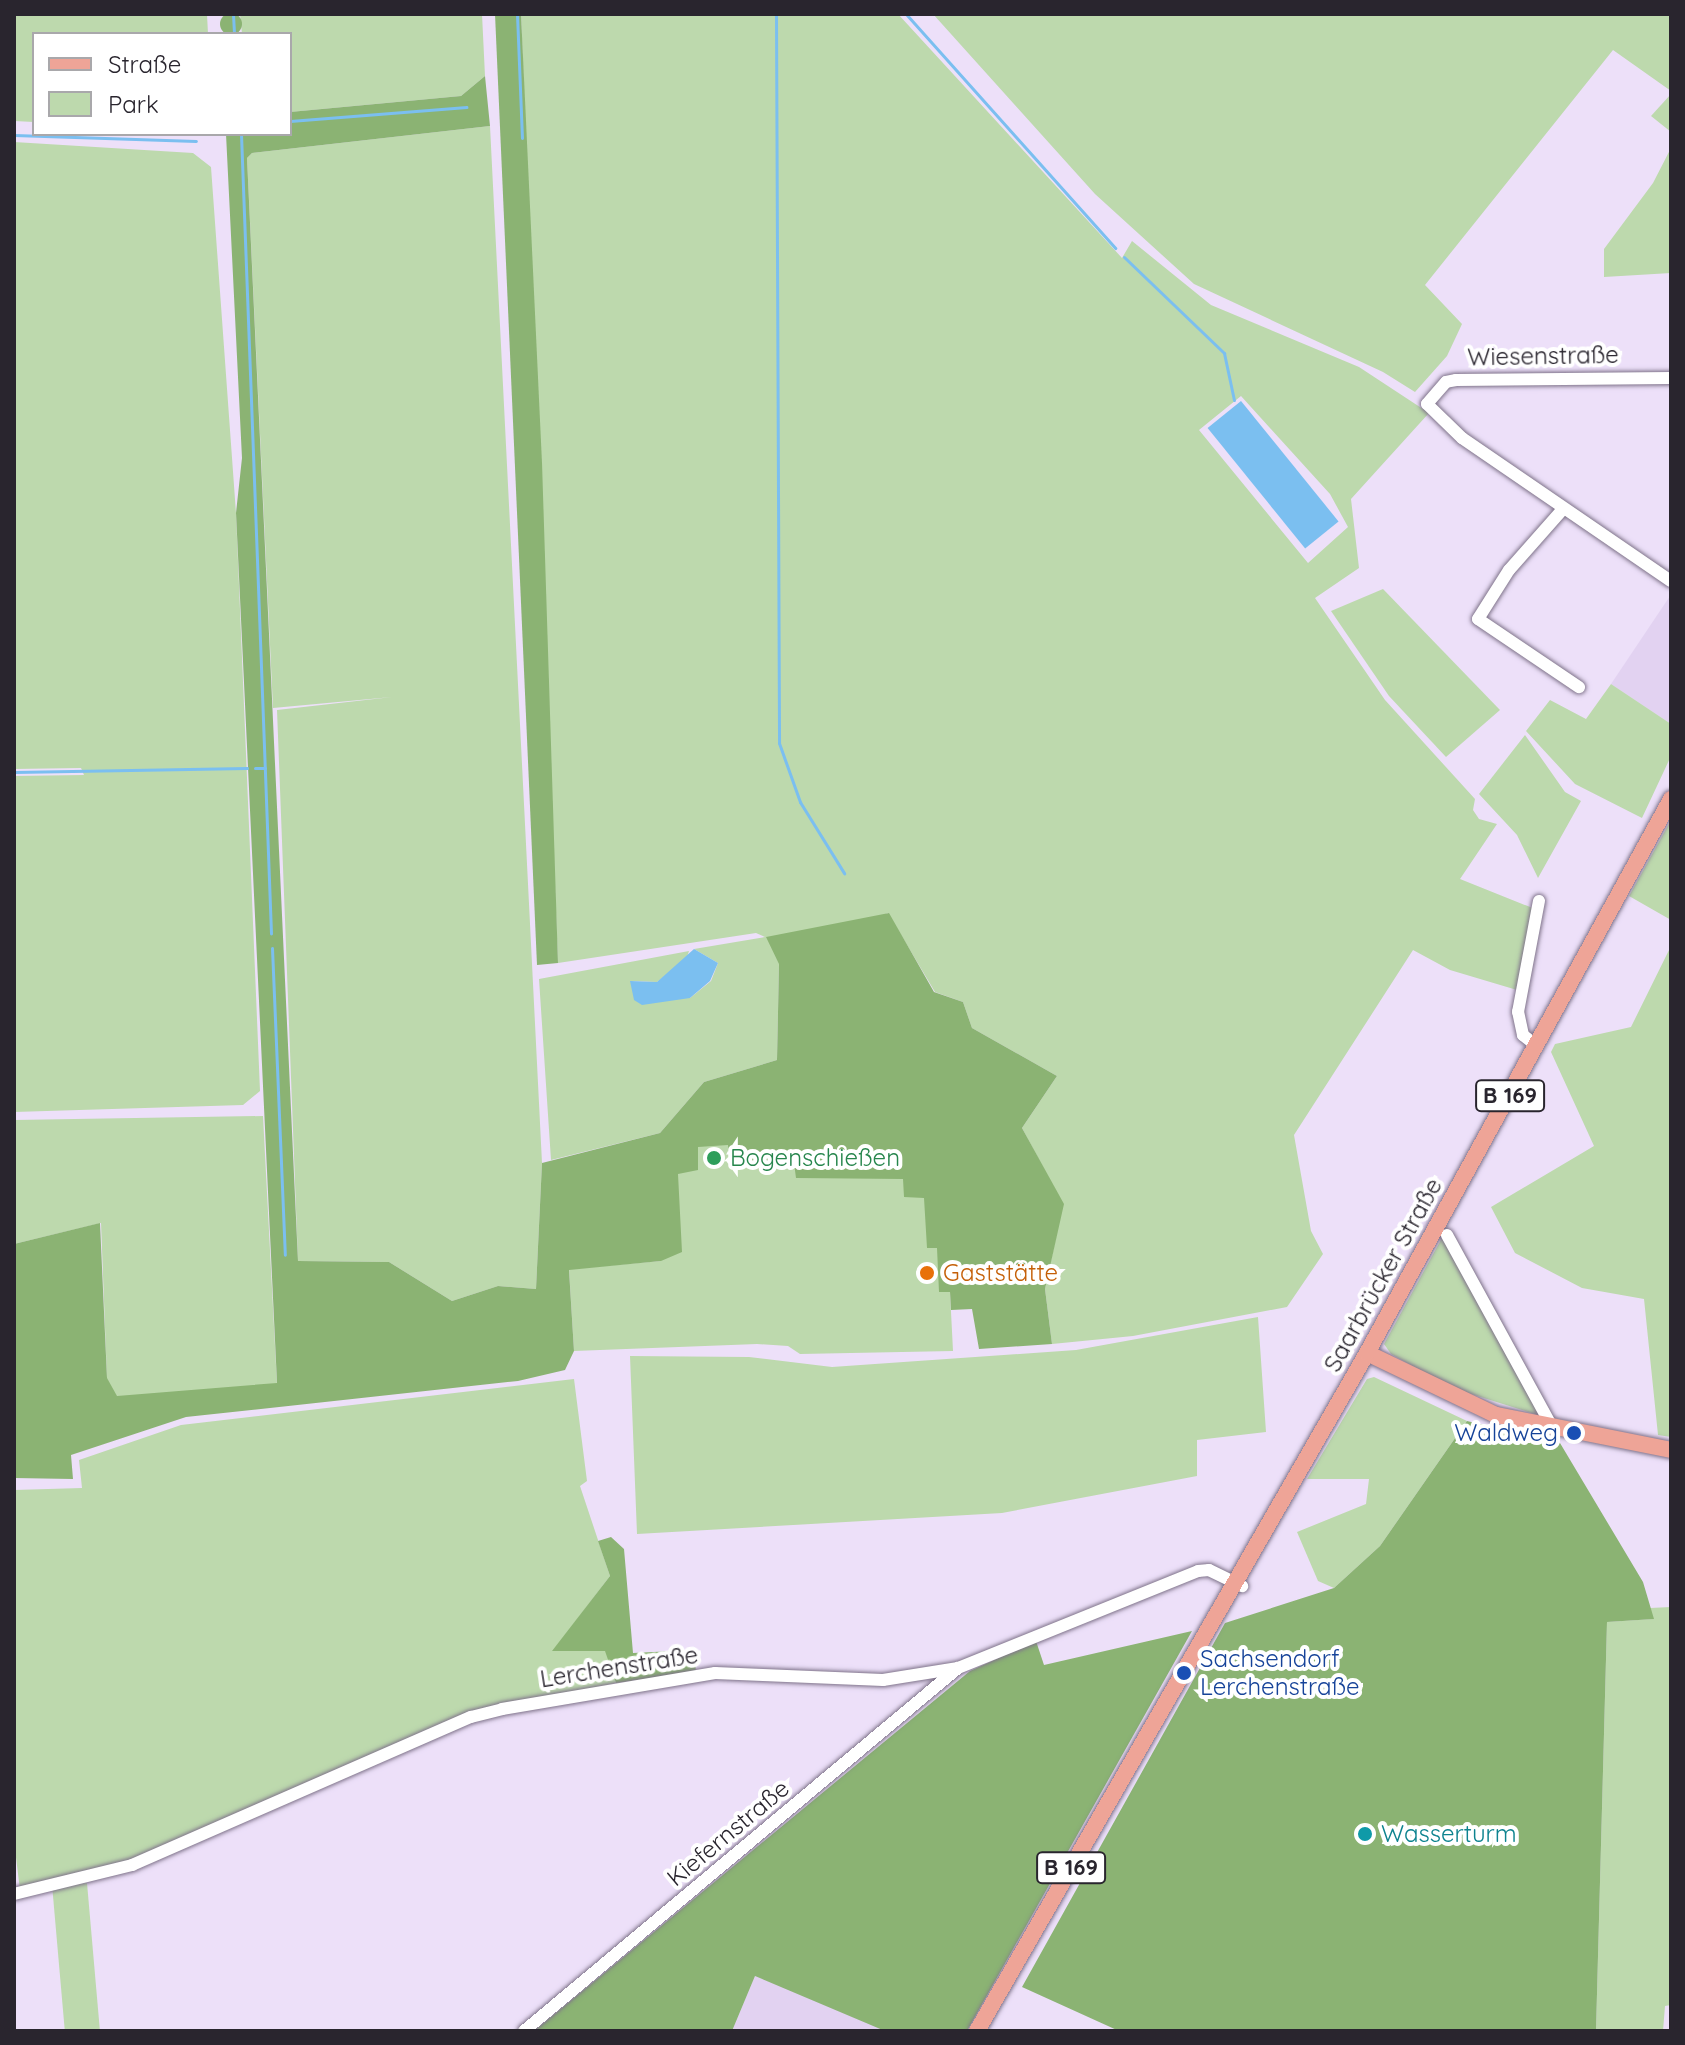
<!DOCTYPE html>
<meta charset="utf-8">
<style>
body{margin:0}
#map{position:relative;width:1685px;height:2045px;overflow:hidden;background:#ede0f9;font-family:Quicksand,sans-serif}
div>[style]{position:absolute}
.built>*{inset:0;background:#e2d2f1}
.green>*{inset:0;background:#bdd9ad;transform-origin:0 0}
.forest>*{inset:0;background:#8bb373}
.round{border-radius:50%}
.water>*{inset:0;background:#7bbff0;transform-origin:0 0}
.stream>*{height:3px;margin:-1.5px;padding:0 1.5px;transform-origin:1.5px;border-radius:1.5px;background:#7bbff0}
.roads{filter:drop-shadow(0 0 2px #7f738a) drop-shadow(0 0 2px #7f738a)}
.minor>*{height:12px;margin:-6px;padding:0 6px;transform-origin:6px;border-radius:6px;background:#fff}
.major>*{height:16px;margin:-8px;padding:0 8px;transform-origin:8px;border-radius:8px;background:#eea497}
.dots>*{width:22px;height:22px;translate:-50% -50%;box-sizing:border-box;border:4px solid #fff;border-radius:50%}
span{translate:-50% -50%;white-space:nowrap;text-align:center;line-height:1.15;-webkit-text-stroke:8px #fff;paint-order:stroke}
.shield-label span{padding:2px 6px;background:#fff;border:2px solid;border-radius:6px;-webkit-text-stroke-width:0}
.shield-label{font-size:22px;color:#29252e;font-weight:700}
.street-label{font-size:24px;color:#29252e}
.leisure-label{font-size:24px;color:#27864d}
.left{translate:0 -50%;text-align:left}
.food-label{font-size:24px;color:#c56008}
.transit-label{font-size:24px;color:#164399}
.right{translate:-100% -50%;text-align:right}
.culture-label{font-size:24px;color:#0d838f}
.frame{position:absolute;inset:0;border:16px solid #29252e;pointer-events:none}
.legend{position:absolute;left:32px;top:32px;width:260px;height:104px;box-sizing:border-box;background:#fff;border:2px solid #a9a8ab;margin:0;padding:10px 14px;list-style:none;font-size:24px;color:#29252e}
.legend li{display:flex;align-items:center;gap:16px;height:40px}
.legend b{width:40px;border:2px solid #a9a8ab}
</style>
<div id="map">
<div class="built">
<div style="clip-path:polygon(1670px 596px,1671px 597px,1671px 724px,1611px 684px)"></div>
<div style="clip-path:polygon(755px 1976px,858px 2017px,885px 2031px,732px 2031px)"></div>
</div>
<div class="green">
<div style="clip-path:polygon(14px 14px,207px 14px,208px 34px,34px 34px,34px 122px,14px 121px)"></div>
<div style="clip-path:polygon(240px 14px,482px 14px,485px 76px,461px 96px,290px 112px,290px 34px,242px 34px)"></div>
<div style="clip-path:polygon(evenodd,521px 14px,898px 14px,1122px 258px,1132px 241px,1211px 305px,1359px 367px,1429px 413px,1351px 499px,1359px 568px,1315px 598px,1385px 700px,1475px 799px,1473px 810px,1479px 819px,1497px 824px,1460px 879px,1535px 909px,1517px 990px,1450px 970px,1413px 950px,1294px 1135px,1311px 1231px,1323px 1254px,1287px 1307px,1133px 1336px,1052px 1344px,1045px 1289px,1063px 1204px,1022px 1128px,1057px 1076px,972px 1028px,963px 1002px,935px 992px,888px 913px,779px 964px,777px 1060px,704px 1082px,660px 1133px,551px 1160px,539px 979px,689px 951px,686px 960px,657px 982px,631px 981px,690px 998px,711px 981px,718px 963px,694px 949px,765px 937px,756px 933px,558px 963px,521px 14px,1241px 396px,1330px 494px,1348px 527px,1308px 563px,1199px 430px,1241px 396px)"></div>
<div style="clip-path:polygon(933px 14px,1671px 14px,1671px 91px,1613px 50px,1425px 285px,1462px 324px,1447px 356px,1415px 392px,1383px 372px,1194px 284px,1095px 194px)"></div>
<div style="clip-path:polygon(1671px 94px,1671px 132px,1651px 116px)"></div>
<div style="clip-path:polygon(490px 126px,542px 1163px,536px 1289px,498px 1286px,452px 1301px,389px 1262px,298px 1261px,277px 710px,392px 697px,273px 708px,247px 158px,252px 153px)"></div>
<div style="clip-path:polygon(14px 142px,193px 153px,211px 167px,236px 513px,260px 1091px,243px 1105px,14px 1112px,14px 776px,84px 775px,81px 768px,14px 769px)"></div>
<div style="clip-path:polygon(1671px 148px,1671px 273px,1604px 277px,1604px 249px,1653px 183px)"></div>
<div style="clip-path:polygon(1383px 589px,1500px 710px,1446px 757px,1389px 696px,1331px 611px)"></div>
<div style="clip-path:polygon(1611px 684px,1671px 724px,1671px 756px,1642px 818px,1575px 784px,1526px 731px,1550px 700px,1586px 719px)"></div>
<div style="clip-path:polygon(1525px 735px,1565px 792px,1581px 801px,1538px 878px,1517px 835px,1479px 794px)"></div>
<div style="clip-path:polygon(1671px 820px,1671px 920px,1629px 896px)"></div>
<div style="clip-path:polygon(1671px 946px,1671px 1437px,1658px 1435px,1644px 1299px,1582px 1288px,1515px 1253px,1491px 1207px,1594px 1146px,1551px 1052px,1555px 1044px,1631px 1027px)"></div>
<div style="clip-path:polygon(263px 1116px,277px 1384px,116px 1397px,107px 1379px,101px 1223px,14px 1244px,14px 1120px)"></div>
<div style="clip-path:polygon(731px 1137px,913px 1161px,924px 1184px,950px 1292px,953px 1351px,800px 1354px,788px 1346px,757px 1344px,574px 1351px,569px 1269px,661px 1261px,676px 1143px)"></div>
<div style="clip-path:polygon(1443px 1236px,1541px 1416px,1452px 1388px,1391px 1354px,1384px 1344px)"></div>
<div style="clip-path:polygon(1258px 1317px,1266px 1432px,1197px 1440px,1197px 1476px,1002px 1513px,637px 1534px,630px 1356px,749px 1357px,832px 1367px,1076px 1350px)"></div>
<div style="clip-path:polygon(1374px 1377px,1467px 1421px,1380px 1546px,1334px 1588px,1318px 1581px,1297px 1532px,1366px 1504px,1369px 1479px,1307px 1479px,1367px 1379px)"></div>
<div style="clip-path:polygon(574px 1379px,587px 1481px,580px 1486px,610px 1576px,553px 1651px,606px 1651px,616px 1683px,471px 1714px,133px 1861px,20px 1890px,14px 1841px,14px 1490px,82px 1488px,79px 1460px,181px 1425px)"></div>
<div style="clip-path:polygon(1671px 1607px,1671px 2005px,1665px 2006px,1663px 2031px,1596px 2031px,1607px 1622px,1653px 1619px,1650px 1608px)"></div>
<div style="left:87px;top:1883px;width:149px;height:35px;rotate:85deg"></div>
</div>
<div class="forest">
<div class="round" style="left:220px;top:13px;width:22px;height:22px"></div>
<div style="clip-path:polygon(495px 14px,521px 14px,542px 463px,558px 963px,537px 965px)"></div>
<div style="clip-path:polygon(485px 76px,490px 126px,252px 153px,247px 158px,298px 1261px,389px 1262px,452px 1301px,498px 1286px,536px 1289px,542px 1163px,660px 1133px,704px 1082px,777px 1060px,779px 964px,766px 937px,889px 913px,934px 992px,963px 1002px,972px 1028px,1057px 1076px,1022px 1128px,1064px 1204px,1045px 1289px,1052px 1344px,979px 1349px,972px 1309px,951px 1310px,950px 1292px,939px 1292px,937px 1248px,927px 1248px,924px 1198px,904px 1197px,903px 1179px,796px 1178px,794px 1163px,730px 1166px,728px 1145px,698px 1147px,698px 1170px,678px 1174px,682px 1252px,661px 1261px,569px 1270px,574px 1351px,565px 1370px,518px 1381px,186px 1417px,71px 1455px,73px 1479px,14px 1478px,14px 1244px,100px 1223px,107px 1378px,117px 1396px,277px 1383px,236px 513px,242px 458px,226px 134px,290px 134px,290px 112px,461px 96px)"></div>
<div style="clip-path:polygon(1467px 1421px,1560px 1443px,1643px 1582px,1654px 1619px,1607px 1622px,1596px 2031px,1119px 2031px,1022px 1987px,1225px 1623px,1334px 1588px,1380px 1546px)"></div>
<div style="clip-path:polygon(611px 1537px,624px 1549px,633px 1653px,694px 1650px,696px 1672px,616px 1683px,605px 1651px,552px 1651px,610px 1576px,598px 1541px)"></div>
<div style="clip-path:polygon(1192px 1631px,967px 2031px,885px 2031px,755px 1976px,732px 2031px,534px 2031px,970px 1671px,1036px 1641px,1044px 1665px)"></div>
</div>
<div class="water">
<div style="left:1241px;top:401px;width:155px;height:43px;rotate:51deg"></div>
<div style="clip-path:polygon(694px 949px,718px 963px,710px 981px,690px 998px,642px 1005px,634px 1000px,630px 981px,657px 982px)"></div>
</div>
<div class="stream">
<div style="left:233px;top:14px;width:20px;rotate:87deg"></div>
<div style="left:517px;top:14px;width:124px;rotate:87.7deg"></div>
<div style="left:776px;top:14px;width:729px;rotate:89.76deg"></div>
<div style="left:779px;top:743px;width:63px;rotate:70.4deg"></div>
<div style="left:800px;top:802px;width:84px;rotate:58.2deg"></div>
<div style="left:906px;top:14px;width:314px;rotate:48.2deg"></div>
<div style="left:290px;top:121px;width:177px;rotate:-4.5deg"></div>
<div style="left:241px;top:134px;width:800px;rotate:87.85deg"></div>
<div style="left:14px;top:135px;width:182px;rotate:1.9deg"></div>
<div style="left:1124px;top:257px;width:139px;rotate:43.8deg"></div>
<div style="left:1224px;top:353px;width:48px;rotate:78deg"></div>
<div style="left:255px;top:768px;width:10px"></div>
<div style="left:14px;top:772px;width:233px;rotate:-1deg"></div>
<div style="left:272px;top:948px;width:307px;rotate:87.6deg"></div>
</div>
<div class="roads">
<div class="minor">
<div style="left:1671px;top:378px;width:215px;rotate:179.5deg"></div>
<div style="left:1456px;top:380px;width:10px;rotate:169deg"></div>
<div style="left:1446px;top:382px;width:29px;rotate:131deg"></div>
<div style="left:1427px;top:404px;width:49px;rotate:44.2deg"></div>
<div style="left:1462px;top:438px;width:253px;rotate:34.4deg"></div>
<div style="left:1563px;top:509px;width:81px;rotate:131.5deg"></div>
<div style="left:1509px;top:570px;width:58px;rotate:122.3deg"></div>
<div style="left:1478px;top:619px;width:122px;rotate:34deg"></div>
<div style="left:1537px;top:1046px;width:18px;rotate:-142deg"></div>
<div style="left:1523px;top:1035px;width:24px;rotate:-102deg"></div>
<div style="left:1518px;top:1012px;width:113px;rotate:-79.3deg"></div>
<div style="left:1447px;top:1235px;width:221px;rotate:61.3deg"></div>
<div style="left:14px;top:1894px;width:122px;rotate:-13.8deg"></div>
<div style="left:132px;top:1865px;width:370px;rotate:-23.6deg"></div>
<div style="left:471px;top:1717px;width:32px;rotate:-14deg"></div>
<div style="left:502px;top:1709px;width:216px;rotate:-9.6deg"></div>
<div style="left:715px;top:1673px;width:168px;rotate:2.4deg"></div>
<div style="left:883px;top:1680px;width:76px;rotate:-9.1deg"></div>
<div style="left:958px;top:1668px;width:259px;rotate:-22deg"></div>
<div style="left:1198px;top:1571px;width:11px;rotate:-5deg"></div>
<div style="left:1209px;top:1570px;width:37px;rotate:26deg"></div>
<div style="left:524px;top:2031px;width:566px;rotate:-39.91deg"></div>
</div>
<div class="major">
<div style="left:1367px;top:1353px;width:143px;rotate:25.7deg"></div>
<div style="left:1496px;top:1415px;width:178px;rotate:11.3deg"></div>
<div style="left:977px;top:2031px;width:782px;rotate:-60.09deg"></div>
<div style="left:1367px;top:1353px;width:632px;rotate:-61.24deg"></div>
</div>
</div>
<div class="dots">
<div style="left:714px;top:1158px;background:#2e9e5b"></div>
<div style="left:927px;top:1273px;background:#e8710a"></div>
<div style="left:1574px;top:1433px;background:#1a4fb4"></div>
<div style="left:1184px;top:1673px;background:#1a4fb4"></div>
<div style="left:1365px;top:1834px;background:#0f9aa8"></div>
</div>
<div class="shield-label">
<span style="left:1510px;top:1096px">B 169</span>
<span style="left:1071px;top:1868px">B 169</span>
</div>
<div class="street-label">
<span style="left:1543px;top:356px;rotate:-1deg">Wiesenstraße</span>
<span style="left:1383px;top:1275px;rotate:-61deg">Saarbrücker Straße</span>
<span style="left:619px;top:1667px;rotate:-9deg">Lerchenstraße</span>
<span style="left:728px;top:1833px;rotate:-40deg">Kiefernstraße</span>
</div>
<div class="leisure-label">
<span class="left" style="left:730px;top:1158px">Bogenschießen</span>
</div>
<div class="food-label">
<span class="left" style="left:943px;top:1273px">Gaststätte</span>
</div>
<div class="transit-label">
<span class="right" style="left:1558px;top:1433px">Waldweg</span>
<span class="left" style="left:1200px;top:1673px">Sachsendorf<br>Lerchenstraße</span>
</div>
<div class="culture-label">
<span class="left" style="left:1381px;top:1834px">Wasserturm</span>
</div>
<div class="frame"></div>
<ul class="legend">
<li><b style="height:10px;background:#eea497"></b>Straße</li>
<li><b style="height:22px;background:#bdd9ad"></b>Park</li>
</ul>
</div>
